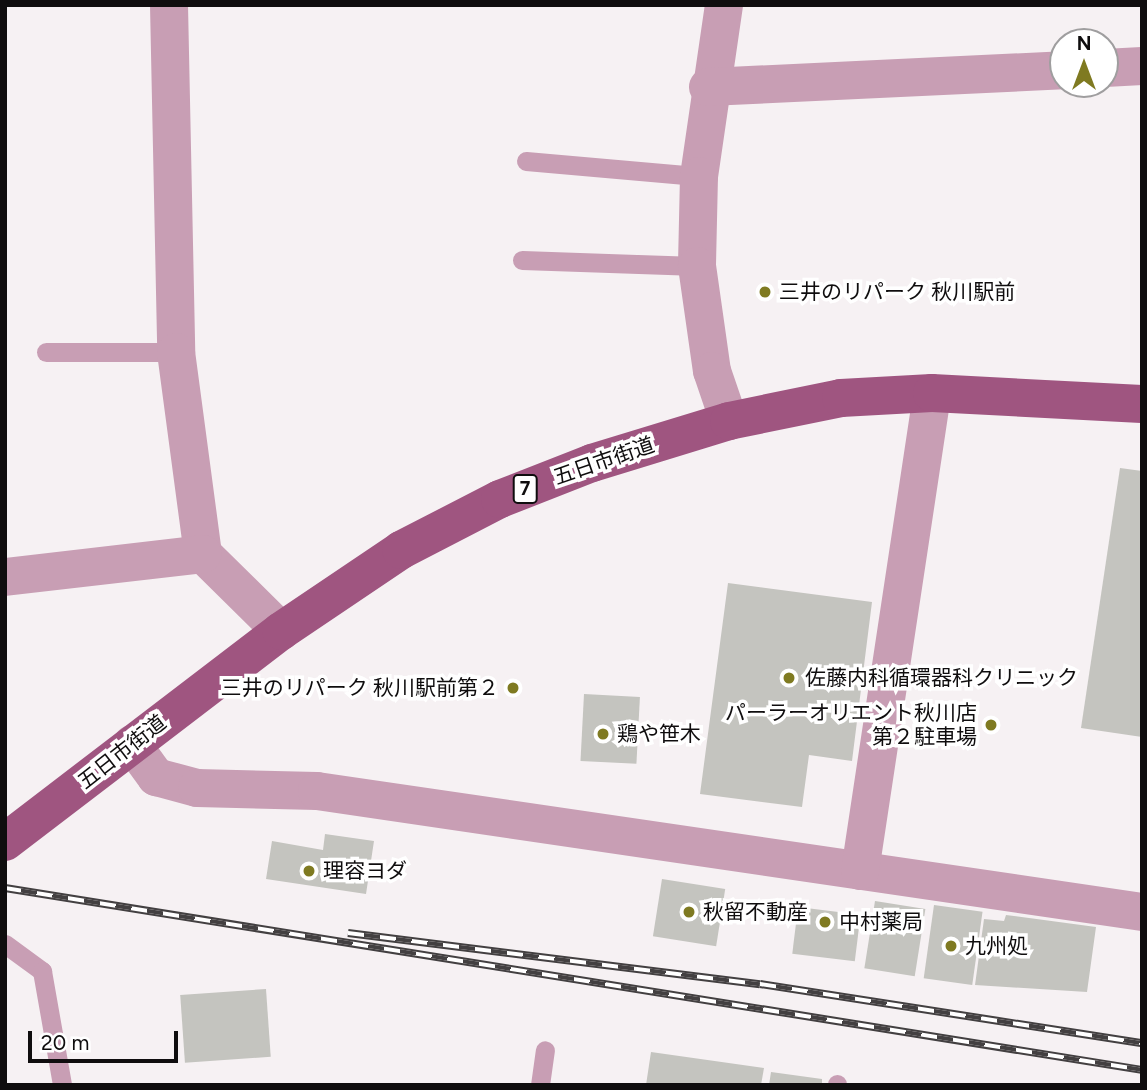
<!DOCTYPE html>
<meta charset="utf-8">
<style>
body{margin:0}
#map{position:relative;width:1147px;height:1090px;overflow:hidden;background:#f6f1f3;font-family:Figtree,"Noto Sans JP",sans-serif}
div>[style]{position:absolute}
.building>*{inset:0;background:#c4c4bf;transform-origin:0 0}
.lane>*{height:19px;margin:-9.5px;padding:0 9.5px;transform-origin:9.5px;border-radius:9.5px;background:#c89eb4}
.street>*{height:38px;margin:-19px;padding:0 19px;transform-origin:19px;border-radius:19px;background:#c89eb4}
.primary>*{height:38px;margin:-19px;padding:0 19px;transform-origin:19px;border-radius:19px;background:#9f5580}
.rail>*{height:8px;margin-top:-4px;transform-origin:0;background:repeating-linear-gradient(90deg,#fff 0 16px,#434041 0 32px);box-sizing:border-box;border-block:2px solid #434041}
.dots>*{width:19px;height:19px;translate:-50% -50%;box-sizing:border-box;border:4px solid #fff;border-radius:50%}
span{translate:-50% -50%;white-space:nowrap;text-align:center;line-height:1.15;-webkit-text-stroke:7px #fff;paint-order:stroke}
.shield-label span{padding:2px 5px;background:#fff;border:2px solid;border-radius:5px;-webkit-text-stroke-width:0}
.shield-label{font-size:19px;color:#0f0d0e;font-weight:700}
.poi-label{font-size:21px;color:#0f0d0e}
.left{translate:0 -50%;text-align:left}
.right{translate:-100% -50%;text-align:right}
.street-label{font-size:21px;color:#0f0d0e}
.frame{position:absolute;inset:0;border:7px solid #0f0d0e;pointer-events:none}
.north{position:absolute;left:1049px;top:28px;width:70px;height:70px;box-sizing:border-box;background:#fff;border:2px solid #9f9e9f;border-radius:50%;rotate:0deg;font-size:19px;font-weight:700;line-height:28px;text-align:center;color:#0f0d0e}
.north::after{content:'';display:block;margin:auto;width:24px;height:32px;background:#7f7a21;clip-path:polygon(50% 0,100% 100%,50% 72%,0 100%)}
.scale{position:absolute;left:28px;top:1031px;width:150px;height:32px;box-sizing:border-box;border:4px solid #0f0d0e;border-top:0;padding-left:9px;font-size:21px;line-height:24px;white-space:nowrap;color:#0f0d0e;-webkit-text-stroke:5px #fff;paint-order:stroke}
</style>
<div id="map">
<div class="building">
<div style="clip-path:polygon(1120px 468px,1142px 471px,1142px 737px,1081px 728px)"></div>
<div style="clip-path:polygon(728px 583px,872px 602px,852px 761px,809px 755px,802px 807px,700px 794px)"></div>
<div style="left:584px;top:694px;width:56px;height:67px;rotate:3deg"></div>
<div style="clip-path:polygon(325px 834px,374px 841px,366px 894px,266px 879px,272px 841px,323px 850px)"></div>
<div style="left:662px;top:879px;width:64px;height:58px;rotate:9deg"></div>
<div style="left:875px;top:901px;width:51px;height:68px;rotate:9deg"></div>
<div style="left:934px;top:905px;width:49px;height:74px;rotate:8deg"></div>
<div style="left:798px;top:907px;width:63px;height:47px;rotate:7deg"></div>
<div style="clip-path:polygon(1006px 915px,1096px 927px,1087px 992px,975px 985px,984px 919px,1004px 921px)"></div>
<div style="left:266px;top:989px;width:68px;height:86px;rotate:86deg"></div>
<div style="clip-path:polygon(651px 1052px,764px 1068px,761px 1085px,646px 1085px)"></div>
<div style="clip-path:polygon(771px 1072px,822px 1079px,822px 1085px,769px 1085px)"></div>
</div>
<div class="lane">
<div style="left:526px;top:161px;width:174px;rotate:5deg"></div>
<div style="left:522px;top:260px;width:175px;rotate:2deg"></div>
<div style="left:46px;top:352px;width:130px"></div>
<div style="left:5px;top:944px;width:46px;rotate:36.1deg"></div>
<div style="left:42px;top:971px;width:116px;rotate:80deg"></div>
<div style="left:540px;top:1085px;width:35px;rotate:-82deg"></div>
<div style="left:837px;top:1085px;width:1px;rotate:-90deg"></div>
</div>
<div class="street">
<div style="left:169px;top:5px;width:347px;rotate:88.8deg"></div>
<div style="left:176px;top:352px;width:204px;rotate:82.4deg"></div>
<div style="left:203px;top:554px;width:110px;rotate:44.6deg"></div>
<div style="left:724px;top:5px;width:173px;rotate:98.3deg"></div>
<div style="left:699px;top:176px;width:90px;rotate:91.3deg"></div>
<div style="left:697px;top:266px;width:106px;rotate:81.9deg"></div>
<div style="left:712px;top:371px;width:53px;rotate:71.2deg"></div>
<div style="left:1105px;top:68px;width:37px;rotate:-3deg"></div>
<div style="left:708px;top:87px;width:355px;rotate:-2.7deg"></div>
<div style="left:5px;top:577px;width:199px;rotate:-6.6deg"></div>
<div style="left:132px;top:744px;width:41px;rotate:54deg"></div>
<div style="left:156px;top:777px;width:42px;rotate:15deg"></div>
<div style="left:197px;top:788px;width:120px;rotate:1.4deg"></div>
<div style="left:317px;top:791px;width:834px;rotate:8.34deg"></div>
<div style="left:860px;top:871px;width:483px;rotate:-81.4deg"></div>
</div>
<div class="primary">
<div style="left:5px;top:842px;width:347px;rotate:-37.4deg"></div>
<div style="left:281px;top:631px;width:145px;rotate:-34deg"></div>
<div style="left:401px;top:550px;width:111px;rotate:-27.3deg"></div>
<div style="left:500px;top:499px;width:99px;rotate:-21.4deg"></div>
<div style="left:592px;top:463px;width:143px;rotate:-17deg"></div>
<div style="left:729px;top:421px;width:114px;rotate:-11.6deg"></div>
<div style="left:841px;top:398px;width:91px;rotate:-3.1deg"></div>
<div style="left:932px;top:393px;width:210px;rotate:3deg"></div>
</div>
<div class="rail">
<div style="left:5px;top:888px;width:1151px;rotate:9.09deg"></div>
<div style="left:348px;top:933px;width:415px;rotate:7.1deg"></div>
<div style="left:760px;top:984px;width:387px;rotate:8.8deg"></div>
</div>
<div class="dots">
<div style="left:765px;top:292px;background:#7f7a21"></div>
<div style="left:789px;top:678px;background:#7f7a21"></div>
<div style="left:513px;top:688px;background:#7f7a21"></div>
<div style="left:991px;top:725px;background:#7f7a21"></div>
<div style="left:603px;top:734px;background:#7f7a21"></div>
<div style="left:309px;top:871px;background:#7f7a21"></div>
<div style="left:689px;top:912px;background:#7f7a21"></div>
<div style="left:825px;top:922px;background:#7f7a21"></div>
<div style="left:951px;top:946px;background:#7f7a21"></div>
</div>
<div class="shield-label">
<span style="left:525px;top:489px">7</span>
</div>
<div class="poi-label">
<span class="left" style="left:779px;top:292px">三井のリパーク 秋川駅前</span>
<span class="left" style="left:805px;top:678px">佐藤内科循環器科クリニック</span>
<span class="right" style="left:499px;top:688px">三井のリパーク 秋川駅前第２</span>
<span class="right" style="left:977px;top:725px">パーラーオリエント秋川店<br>第２駐車場</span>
<span class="left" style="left:617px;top:734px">鶏や笹木</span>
<span class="left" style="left:323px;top:871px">理容ヨダ</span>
<span class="left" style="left:703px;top:912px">秋留不動産</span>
<span class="left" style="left:839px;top:922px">中村薬局</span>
<span class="left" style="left:965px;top:946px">九州処</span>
</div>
<div class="street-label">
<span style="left:604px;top:461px;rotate:-19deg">五日市街道</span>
<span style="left:122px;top:752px;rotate:-38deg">五日市街道</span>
</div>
<div class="frame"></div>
<div class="north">N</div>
<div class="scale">20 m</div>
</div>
